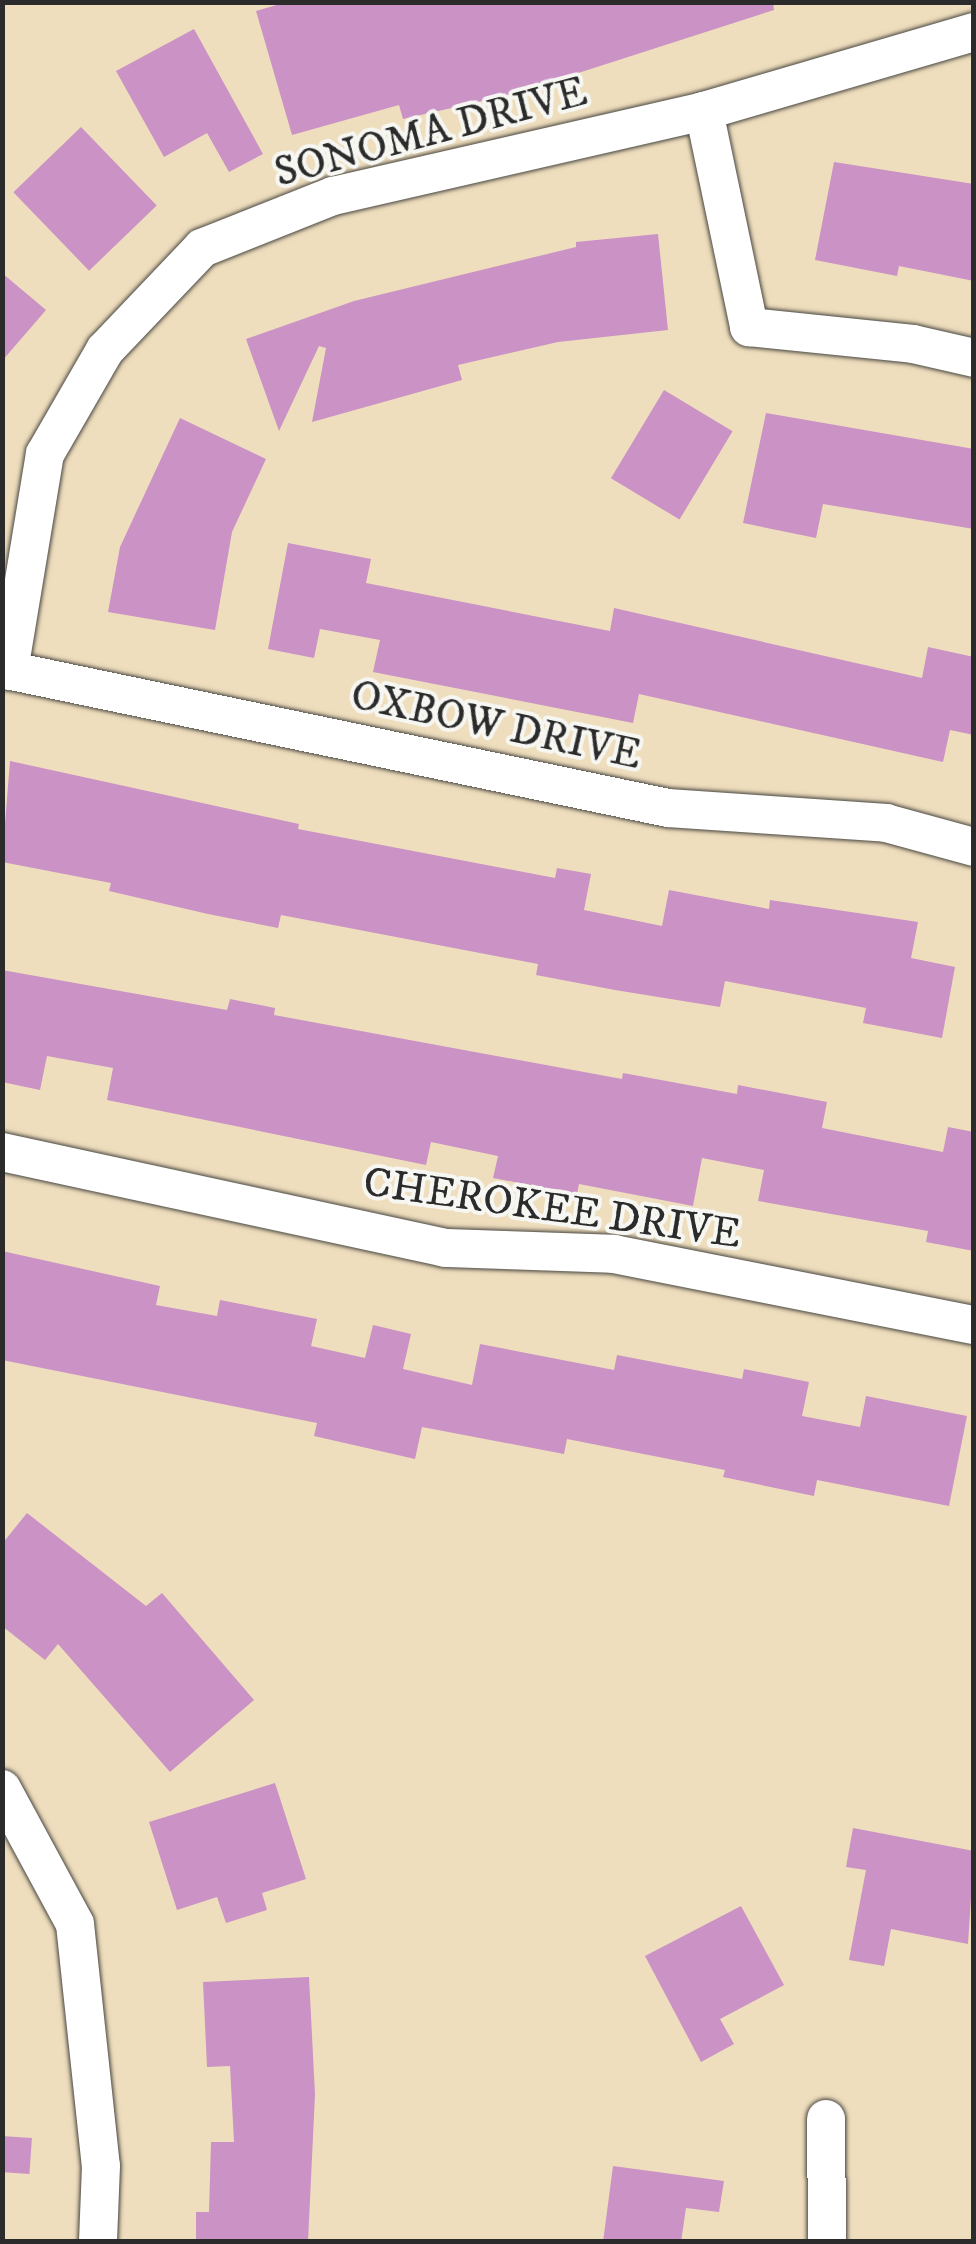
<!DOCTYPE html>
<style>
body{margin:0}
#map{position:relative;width:976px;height:2244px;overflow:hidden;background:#efdebd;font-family:"IM FELL DW Pica",serif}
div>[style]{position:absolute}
.building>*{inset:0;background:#ca92c5;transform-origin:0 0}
.roads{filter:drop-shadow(0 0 2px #484641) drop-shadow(0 0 2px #484641)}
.minor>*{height:38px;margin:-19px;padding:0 19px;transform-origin:19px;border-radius:19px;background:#fff}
span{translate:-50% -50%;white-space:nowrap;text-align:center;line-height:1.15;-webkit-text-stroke:8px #f6f6f2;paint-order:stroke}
.street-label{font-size:42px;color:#2b2b2b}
.frame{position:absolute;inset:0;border:5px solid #2b2b2b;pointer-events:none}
</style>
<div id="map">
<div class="building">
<div style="clip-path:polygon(287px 2px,773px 2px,774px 10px,513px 94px,403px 119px,399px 105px,292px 135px,256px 11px)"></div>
<div style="clip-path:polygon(194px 29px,263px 154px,229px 172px,207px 133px,164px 157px,116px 71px)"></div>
<div style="left:81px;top:127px;width:109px;height:94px;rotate:46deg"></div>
<div style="clip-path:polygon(834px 162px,974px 184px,974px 281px,899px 266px,897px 276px,815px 260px)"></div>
<div style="clip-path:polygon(658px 234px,668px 330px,558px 342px,458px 365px,462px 380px,312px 422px,326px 348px,319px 346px,279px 431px,246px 339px,354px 301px,576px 247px,576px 242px)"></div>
<div style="clip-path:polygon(2px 273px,46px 310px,2px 361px)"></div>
<div style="left:664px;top:390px;width:80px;height:103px;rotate:31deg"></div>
<div style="clip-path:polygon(766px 413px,974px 449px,974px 529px,823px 504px,816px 538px,743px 523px)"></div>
<div style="clip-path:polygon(180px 418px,266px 459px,232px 532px,215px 630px,108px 612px,120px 547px)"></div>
<div style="clip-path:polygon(288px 543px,371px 559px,366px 583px,610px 631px,614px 608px,922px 678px,928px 647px,974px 657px,974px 735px,950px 730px,943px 762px,639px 694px,633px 723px,373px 672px,380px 640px,320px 629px,314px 658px,268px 649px)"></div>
<div style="clip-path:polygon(10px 761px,299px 824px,298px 829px,555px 878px,557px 868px,591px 874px,584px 910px,662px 926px,669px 890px,769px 909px,770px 900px,918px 922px,911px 958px,955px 967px,942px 1038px,863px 1023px,866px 1008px,725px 981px,720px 1007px,615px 990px,536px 975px,538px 964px,281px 915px,278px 928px,208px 914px,109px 891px,111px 883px,2px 862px)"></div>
<div style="clip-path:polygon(2px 970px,227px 1010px,230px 999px,275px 1008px,274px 1015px,622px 1079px,623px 1073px,737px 1094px,738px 1085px,827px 1102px,822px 1128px,943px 1152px,948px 1127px,974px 1132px,974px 1251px,926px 1242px,928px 1231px,758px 1201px,764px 1170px,702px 1158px,693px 1206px,579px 1184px,577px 1194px,493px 1178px,498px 1156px,431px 1142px,426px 1165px,107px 1100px,113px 1068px,47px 1056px,40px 1090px,2px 1082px)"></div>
<div style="clip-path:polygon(2px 1251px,160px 1286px,156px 1305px,217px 1316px,220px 1300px,317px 1319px,311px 1346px,365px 1358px,373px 1325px,411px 1334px,403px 1369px,472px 1385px,480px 1344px,614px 1370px,617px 1355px,742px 1379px,744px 1369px,809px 1382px,802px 1416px,860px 1427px,866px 1396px,967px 1416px,949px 1506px,817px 1480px,814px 1496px,723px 1477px,725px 1470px,567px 1439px,564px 1454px,422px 1427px,415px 1459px,314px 1436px,317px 1423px,2px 1360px)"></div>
<div style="clip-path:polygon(27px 1513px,146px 1606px,162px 1593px,254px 1700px,170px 1772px,58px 1644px,45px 1660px,2px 1626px,2px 1544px)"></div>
<div style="clip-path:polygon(275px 1783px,306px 1879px,262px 1893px,267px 1910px,226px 1923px,217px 1897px,177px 1910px,149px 1822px)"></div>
<div style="clip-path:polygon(853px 1828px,974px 1851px,968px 1944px,891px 1929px,884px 1966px,849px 1960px,866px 1870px,846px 1867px)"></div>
<div style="clip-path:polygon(741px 1906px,784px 1985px,720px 2019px,734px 2044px,701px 2062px,645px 1956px)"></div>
<div style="clip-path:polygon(309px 1977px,315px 2094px,308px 2242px,196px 2242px,196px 2212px,209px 2212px,211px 2142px,234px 2142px,230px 2066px,207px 2067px,203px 1982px)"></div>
<div style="left:2px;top:2136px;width:30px;height:36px;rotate:4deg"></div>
<div style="clip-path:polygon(613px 2166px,724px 2181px,719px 2212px,686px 2208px,681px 2242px,603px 2242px)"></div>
</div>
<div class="roads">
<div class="minor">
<div style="left:704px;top:111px;width:221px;rotate:78.2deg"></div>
<div style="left:749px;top:327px;width:165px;rotate:5.9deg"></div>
<div style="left:913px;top:344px;width:63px;rotate:12.9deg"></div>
<div style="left:2px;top:669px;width:680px;rotate:11.79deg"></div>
<div style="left:668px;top:808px;width:219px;rotate:3.9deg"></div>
<div style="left:886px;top:823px;width:91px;rotate:15.3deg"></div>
<div style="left:9px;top:671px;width:220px;rotate:-80.6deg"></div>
<div style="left:45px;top:454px;width:120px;rotate:-60deg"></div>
<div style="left:105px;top:350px;width:141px;rotate:-46.4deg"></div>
<div style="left:202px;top:248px;width:141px;rotate:-21.7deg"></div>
<div style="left:333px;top:196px;width:381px;rotate:-12.9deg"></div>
<div style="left:704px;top:111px;width:281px;rotate:-16.3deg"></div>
<div style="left:2px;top:1152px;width:453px;rotate:12.2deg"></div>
<div style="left:445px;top:1248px;width:169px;rotate:2deg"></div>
<div style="left:614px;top:1254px;width:367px;rotate:11.2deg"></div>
<div style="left:2px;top:1789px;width:153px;rotate:61.6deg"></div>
<div style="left:75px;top:1924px;width:243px;rotate:83.9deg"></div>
<div style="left:101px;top:2166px;width:76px;rotate:92.3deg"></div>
<div style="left:826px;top:2119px;width:123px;rotate:89.5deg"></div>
</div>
</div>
<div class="street-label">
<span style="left:431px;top:133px;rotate:-15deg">SONOMA DRIVE</span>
<span style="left:496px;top:726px;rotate:12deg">OXBOW DRIVE</span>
<span style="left:552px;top:1209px;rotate:8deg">CHEROKEE DRIVE</span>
</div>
<div class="frame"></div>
</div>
